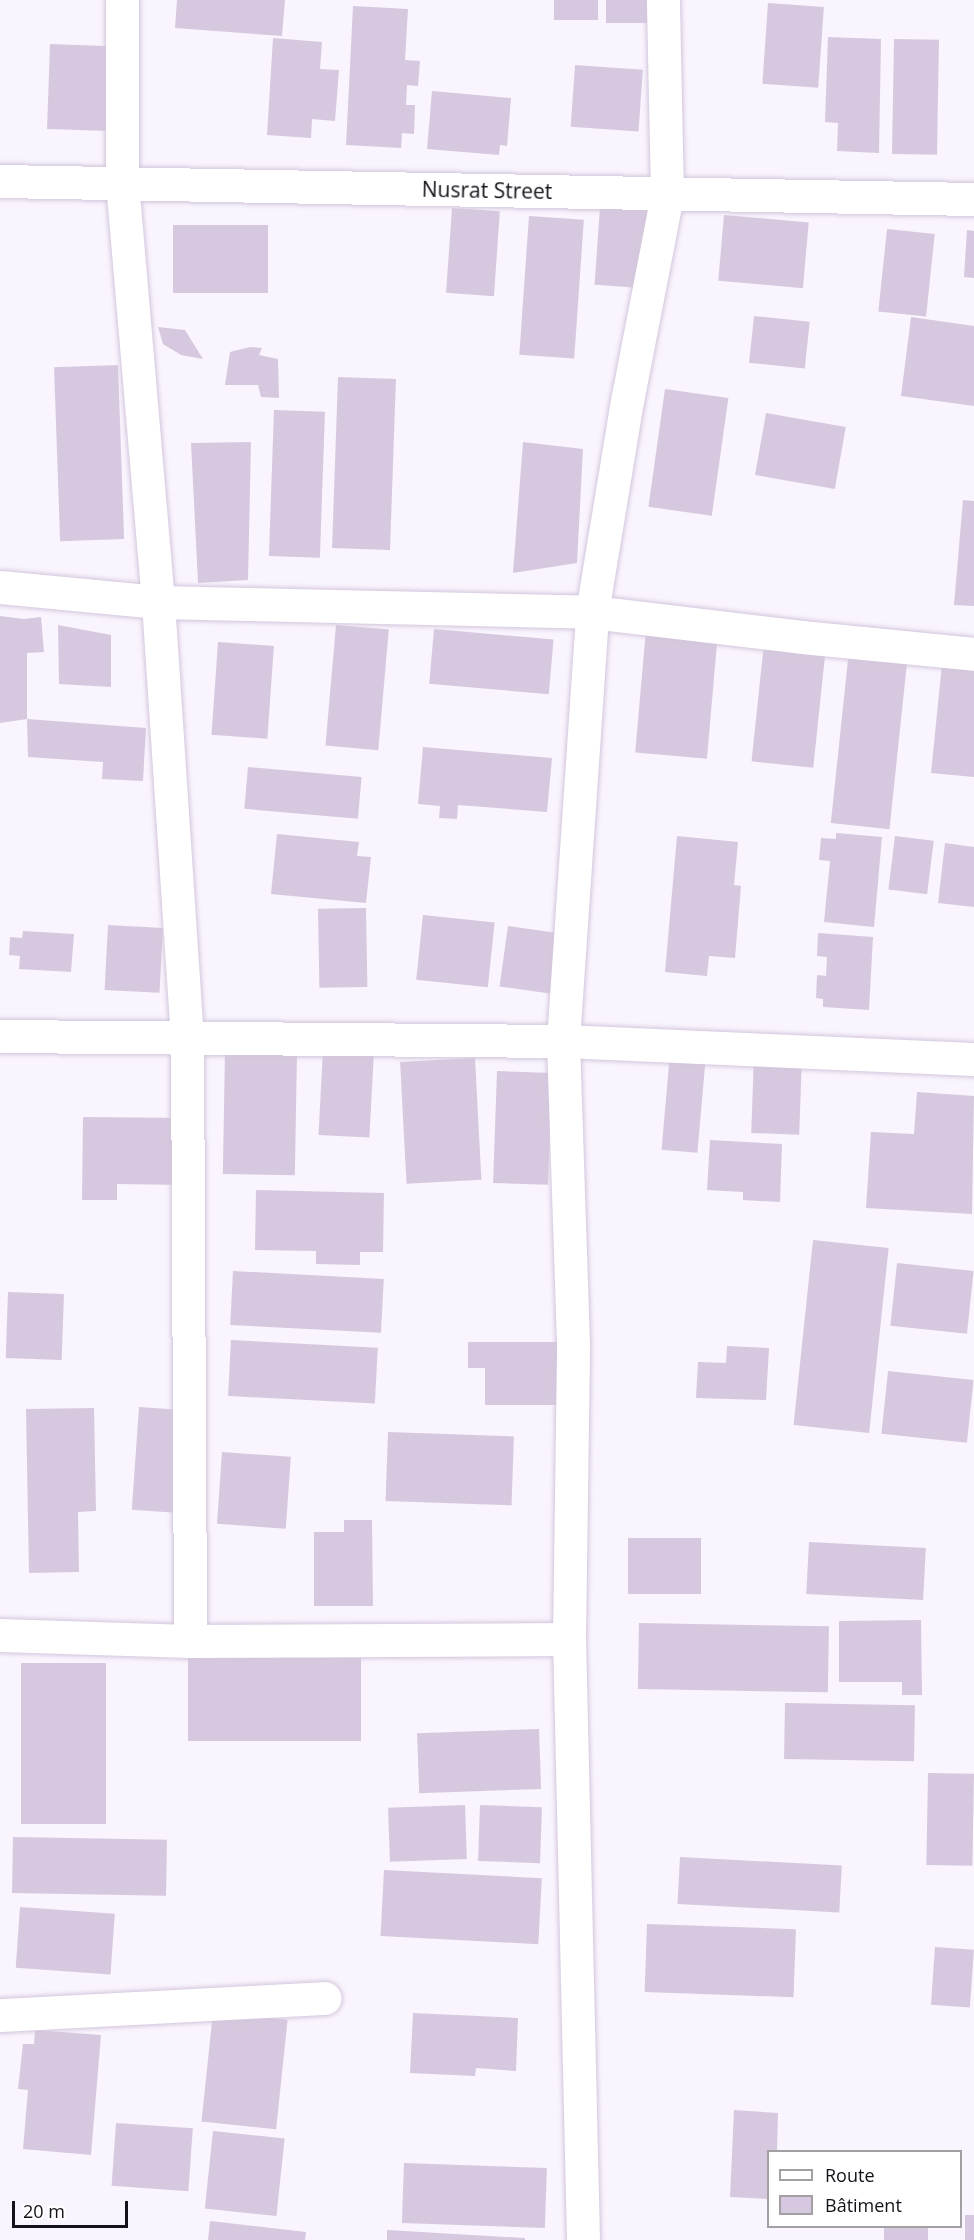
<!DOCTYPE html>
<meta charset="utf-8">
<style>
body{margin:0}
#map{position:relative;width:974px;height:2240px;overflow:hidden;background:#f9f4fd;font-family:"Open Sans",sans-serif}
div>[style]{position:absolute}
.building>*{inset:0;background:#d6c9df;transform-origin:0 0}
.roads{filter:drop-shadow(0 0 2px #d3c6dc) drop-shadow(0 0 2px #d3c6dc)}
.street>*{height:33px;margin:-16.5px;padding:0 16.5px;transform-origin:16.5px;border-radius:16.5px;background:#fff}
.secondary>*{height:33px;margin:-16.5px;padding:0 16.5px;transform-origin:16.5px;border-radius:16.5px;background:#fff}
span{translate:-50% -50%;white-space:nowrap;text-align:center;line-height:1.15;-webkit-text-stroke:6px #fff;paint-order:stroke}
.street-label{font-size:21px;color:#161119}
.legend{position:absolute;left:767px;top:2150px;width:195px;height:78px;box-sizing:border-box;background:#fff;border:2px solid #a2a0a3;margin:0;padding:8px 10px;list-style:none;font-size:18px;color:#161119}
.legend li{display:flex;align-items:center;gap:12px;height:30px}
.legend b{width:30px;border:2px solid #a2a0a3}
.scale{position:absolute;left:12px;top:2201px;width:116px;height:27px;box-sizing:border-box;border:3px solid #161119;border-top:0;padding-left:8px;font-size:18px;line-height:21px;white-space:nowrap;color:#161119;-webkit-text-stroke:4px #fff;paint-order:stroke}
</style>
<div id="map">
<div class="building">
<div style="clip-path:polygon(177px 0,285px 0,282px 36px,175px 28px)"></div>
<div style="left:554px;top:0;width:44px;height:20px"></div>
<div style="left:606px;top:0;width:54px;height:23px"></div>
<div style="left:768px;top:3px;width:56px;height:81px;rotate:4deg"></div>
<div style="clip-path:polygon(353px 6px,408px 9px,405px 60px,420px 61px,418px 86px,407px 85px,406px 105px,415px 105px,414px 134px,402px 133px,401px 148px,346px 145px)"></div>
<div style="clip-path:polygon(828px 37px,881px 39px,879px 153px,837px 151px,838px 123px,825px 122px)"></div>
<div style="clip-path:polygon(273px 38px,322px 42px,320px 69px,339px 70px,335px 121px,312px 119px,311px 138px,267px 135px)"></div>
<div style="left:894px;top:39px;width:45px;height:115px;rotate:1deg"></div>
<div style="left:50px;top:44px;width:61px;height:85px;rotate:2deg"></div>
<div style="left:575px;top:65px;width:68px;height:62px;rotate:4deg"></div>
<div style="clip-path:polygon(432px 91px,511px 98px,507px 146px,500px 145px,499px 155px,427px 149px)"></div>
<div style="left:600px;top:207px;width:51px;height:78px;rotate:4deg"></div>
<div style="left:452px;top:208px;width:48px;height:85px;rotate:4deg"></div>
<div style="left:724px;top:215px;width:85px;height:66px;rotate:5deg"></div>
<div style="left:529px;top:216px;width:55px;height:139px;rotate:4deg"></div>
<div style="left:173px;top:225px;width:95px;height:68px"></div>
<div style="left:887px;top:229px;width:48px;height:83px;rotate:6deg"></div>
<div style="clip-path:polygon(967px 230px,974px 231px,974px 278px,964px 277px)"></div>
<div style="left:754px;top:316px;width:56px;height:47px;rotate:6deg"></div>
<div style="clip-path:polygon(911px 317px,974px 326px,974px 406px,901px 396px)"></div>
<div style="clip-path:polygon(158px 327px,185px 330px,203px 359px,181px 355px,163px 344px)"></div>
<div style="clip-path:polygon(250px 347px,262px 348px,259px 355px,278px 359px,279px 398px,261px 397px,258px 385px,225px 385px,230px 352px)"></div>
<div style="left:118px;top:365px;width:174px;height:64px;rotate:88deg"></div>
<div style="left:338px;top:377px;width:58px;height:171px;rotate:2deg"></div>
<div style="left:665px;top:389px;width:64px;height:119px;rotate:8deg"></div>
<div style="left:274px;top:410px;width:51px;height:146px;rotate:2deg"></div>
<div style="left:766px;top:413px;width:81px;height:63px;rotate:10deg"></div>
<div style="clip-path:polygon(251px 442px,248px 580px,198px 583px,191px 443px)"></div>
<div style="clip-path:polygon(523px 442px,583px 449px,577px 563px,513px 573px)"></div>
<div style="clip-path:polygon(963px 500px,974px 501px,974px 606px,954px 605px)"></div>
<div style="clip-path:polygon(0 616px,24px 619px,41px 617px,44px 652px,27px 653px,27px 719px,0 723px)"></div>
<div style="clip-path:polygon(58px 625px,111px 635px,111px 687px,59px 684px)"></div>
<div style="left:336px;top:625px;width:53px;height:121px;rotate:5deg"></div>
<div style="left:434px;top:629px;width:120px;height:55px;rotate:5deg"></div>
<div style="left:646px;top:629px;width:72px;height:124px;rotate:5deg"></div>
<div style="left:218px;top:642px;width:56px;height:93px;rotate:4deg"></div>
<div style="left:764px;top:643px;width:62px;height:119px;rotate:6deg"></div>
<div style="left:849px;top:650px;width:59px;height:174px;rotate:6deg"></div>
<div style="clip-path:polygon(942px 664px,974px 668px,974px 777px,931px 773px)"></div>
<div style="clip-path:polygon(27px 719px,146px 728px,143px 781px,102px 779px,103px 762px,28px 757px)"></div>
<div style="clip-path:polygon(423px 747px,552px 758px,547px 812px,458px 805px,457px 819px,439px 818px,440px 806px,418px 804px)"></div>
<div style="left:248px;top:767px;width:114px;height:42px;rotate:5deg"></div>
<div style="clip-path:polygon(836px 833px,882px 837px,874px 927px,824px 922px,830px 861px,819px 860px,821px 838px,836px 839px)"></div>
<div style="clip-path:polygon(277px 834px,359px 842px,357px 856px,371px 857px,366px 903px,271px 894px)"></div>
<div style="clip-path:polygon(677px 836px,738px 842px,734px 885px,741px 886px,735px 958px,709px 956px,707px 976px,665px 972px)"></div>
<div style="left:895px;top:836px;width:39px;height:54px;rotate:7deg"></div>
<div style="clip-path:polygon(945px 843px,974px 847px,974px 907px,938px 903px)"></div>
<div style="left:366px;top:908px;width:79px;height:48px;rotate:89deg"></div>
<div style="left:423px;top:915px;width:72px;height:65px;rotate:6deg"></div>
<div style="left:108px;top:925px;width:55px;height:65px;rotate:3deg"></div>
<div style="left:508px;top:926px;width:61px;height:61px;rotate:8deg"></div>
<div style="clip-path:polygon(23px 931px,74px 934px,71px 972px,19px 969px,20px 956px,9px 955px,10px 937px,22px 938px)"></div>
<div style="clip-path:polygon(818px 933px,873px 937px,869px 1010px,823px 1007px,823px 999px,816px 998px,817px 975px,826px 976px,827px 957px,817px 956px)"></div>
<div style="left:323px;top:1049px;width:51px;height:86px;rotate:3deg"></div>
<div style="left:225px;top:1051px;width:72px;height:123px;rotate:1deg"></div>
<div style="left:670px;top:1053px;width:36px;height:97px;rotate:5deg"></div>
<div style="left:754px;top:1054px;width:48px;height:79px;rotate:2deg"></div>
<div style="left:475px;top:1058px;width:122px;height:75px;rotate:87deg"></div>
<div style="left:497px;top:1071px;width:55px;height:112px;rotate:2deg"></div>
<div style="clip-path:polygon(917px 1092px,974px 1096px,972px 1214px,866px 1208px,871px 1132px,914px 1134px)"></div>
<div style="clip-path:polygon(83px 1117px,187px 1118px,186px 1185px,117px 1184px,117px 1200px,82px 1200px)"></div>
<div style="clip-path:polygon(710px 1140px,782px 1144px,780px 1202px,743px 1200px,743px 1192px,707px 1190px)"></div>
<div style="clip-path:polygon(256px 1190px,384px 1193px,383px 1252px,360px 1252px,360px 1265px,316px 1264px,316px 1251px,255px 1250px)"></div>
<div style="left:813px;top:1240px;width:76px;height:186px;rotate:6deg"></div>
<div style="left:897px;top:1263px;width:77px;height:63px;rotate:6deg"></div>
<div style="left:233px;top:1271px;width:151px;height:54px;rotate:3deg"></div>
<div style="left:8px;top:1292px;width:56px;height:66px;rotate:2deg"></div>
<div style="left:231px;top:1340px;width:147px;height:56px;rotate:3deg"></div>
<div style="clip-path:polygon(468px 1342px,562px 1342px,561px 1405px,485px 1405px,485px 1368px,468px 1368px)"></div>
<div style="clip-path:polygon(727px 1346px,769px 1348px,766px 1400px,696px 1398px,698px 1362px,726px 1363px)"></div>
<div style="left:888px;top:1371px;width:86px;height:63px;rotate:6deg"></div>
<div style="left:139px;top:1407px;width:44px;height:103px;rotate:4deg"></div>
<div style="clip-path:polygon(94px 1408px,96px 1511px,78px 1512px,79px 1572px,29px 1573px,26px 1409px)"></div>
<div style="left:388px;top:1432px;width:126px;height:69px;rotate:2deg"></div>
<div style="left:222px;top:1452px;width:69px;height:72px;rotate:4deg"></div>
<div style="clip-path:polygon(344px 1520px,372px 1520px,373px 1606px,314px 1606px,314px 1532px,344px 1532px)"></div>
<div style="left:628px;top:1538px;width:73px;height:56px"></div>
<div style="left:809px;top:1542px;width:117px;height:52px;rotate:3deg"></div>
<div style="clip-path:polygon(921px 1620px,922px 1695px,902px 1695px,902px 1682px,839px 1682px,839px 1621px)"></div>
<div style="left:639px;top:1623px;width:190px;height:66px;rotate:1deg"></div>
<div style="left:188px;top:1658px;width:173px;height:83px"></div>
<div style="left:21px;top:1663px;width:85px;height:161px"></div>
<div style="left:785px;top:1703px;width:130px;height:56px;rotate:1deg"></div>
<div style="left:539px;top:1729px;width:60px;height:122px;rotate:88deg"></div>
<div style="left:928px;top:1773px;width:46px;height:92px;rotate:1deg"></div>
<div style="left:465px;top:1805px;width:54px;height:77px;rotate:88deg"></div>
<div style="left:480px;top:1805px;width:62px;height:56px;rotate:2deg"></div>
<div style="left:13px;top:1837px;width:154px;height:56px;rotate:1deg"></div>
<div style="left:680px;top:1857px;width:162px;height:47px;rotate:3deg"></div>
<div style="left:384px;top:1870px;width:158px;height:66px;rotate:3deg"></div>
<div style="left:20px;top:1907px;width:95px;height:61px;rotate:4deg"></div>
<div style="left:647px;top:1924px;width:149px;height:68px;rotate:2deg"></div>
<div style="left:935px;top:1947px;width:39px;height:58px;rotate:4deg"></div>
<div style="left:213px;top:2012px;width:75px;height:110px;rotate:6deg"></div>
<div style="clip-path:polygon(413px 2013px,518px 2018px,516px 2071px,476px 2068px,475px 2076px,410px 2073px)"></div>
<div style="clip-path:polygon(35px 2030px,101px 2035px,91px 2155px,23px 2149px,28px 2090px,18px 2089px,23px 2044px,34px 2044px)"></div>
<div style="clip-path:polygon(734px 2110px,778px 2113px,777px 2152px,768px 2152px,768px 2199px,730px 2197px)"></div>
<div style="left:116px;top:2123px;width:77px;height:63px;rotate:4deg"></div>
<div style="left:213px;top:2131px;width:72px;height:78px;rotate:6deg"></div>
<div style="left:404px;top:2163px;width:143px;height:60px;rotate:2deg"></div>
<div style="left:965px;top:2215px;width:9px;height:25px"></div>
<div style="clip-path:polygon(210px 2221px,306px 2232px,305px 2240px,208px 2240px)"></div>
<div style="left:884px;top:2226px;width:44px;height:14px"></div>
<div style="clip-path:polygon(387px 2230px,525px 2238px,525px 2240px,387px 2240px)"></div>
</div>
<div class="roads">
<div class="street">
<div style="left:122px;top:0;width:182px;rotate:90deg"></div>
<div style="left:122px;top:182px;width:422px;rotate:85.1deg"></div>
<div style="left:158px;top:602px;width:437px;rotate:86.2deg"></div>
<div style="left:187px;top:1038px;width:603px;rotate:89.71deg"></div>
<div style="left:0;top:587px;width:159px;rotate:5.4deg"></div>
<div style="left:158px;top:602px;width:434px;rotate:1.3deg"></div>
<div style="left:592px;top:612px;width:211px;rotate:6.8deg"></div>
<div style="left:802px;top:637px;width:173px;rotate:5.6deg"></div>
<div style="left:0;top:1036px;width:563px;rotate:0.51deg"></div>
<div style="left:563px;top:1041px;width:411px;rotate:2.5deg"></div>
<div style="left:0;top:1635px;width:190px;rotate:1.8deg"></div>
<div style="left:190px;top:1641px;width:379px;rotate:-0.3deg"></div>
<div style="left:0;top:2015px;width:325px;rotate:-3deg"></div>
<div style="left:583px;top:2240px;width:601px;rotate:-91.33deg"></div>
<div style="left:569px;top:1639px;width:296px;rotate:-89.2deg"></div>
<div style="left:573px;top:1343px;width:302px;rotate:-91.9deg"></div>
<div style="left:563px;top:1041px;width:430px;rotate:-86.1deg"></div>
<div style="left:592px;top:612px;width:214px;rotate:-80.6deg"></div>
<div style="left:627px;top:401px;width:210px;rotate:-79deg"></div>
<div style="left:667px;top:195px;width:195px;rotate:-91.2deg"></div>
</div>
<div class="secondary">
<div style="left:0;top:181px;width:974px;rotate:1.06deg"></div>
</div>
</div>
<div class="street-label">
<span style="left:487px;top:190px;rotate:1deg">Nusrat Street</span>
</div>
<ul class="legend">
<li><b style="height:8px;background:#fff"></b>Route</li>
<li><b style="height:16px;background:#d6c9df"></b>Bâtiment</li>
</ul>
<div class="scale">20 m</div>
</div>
